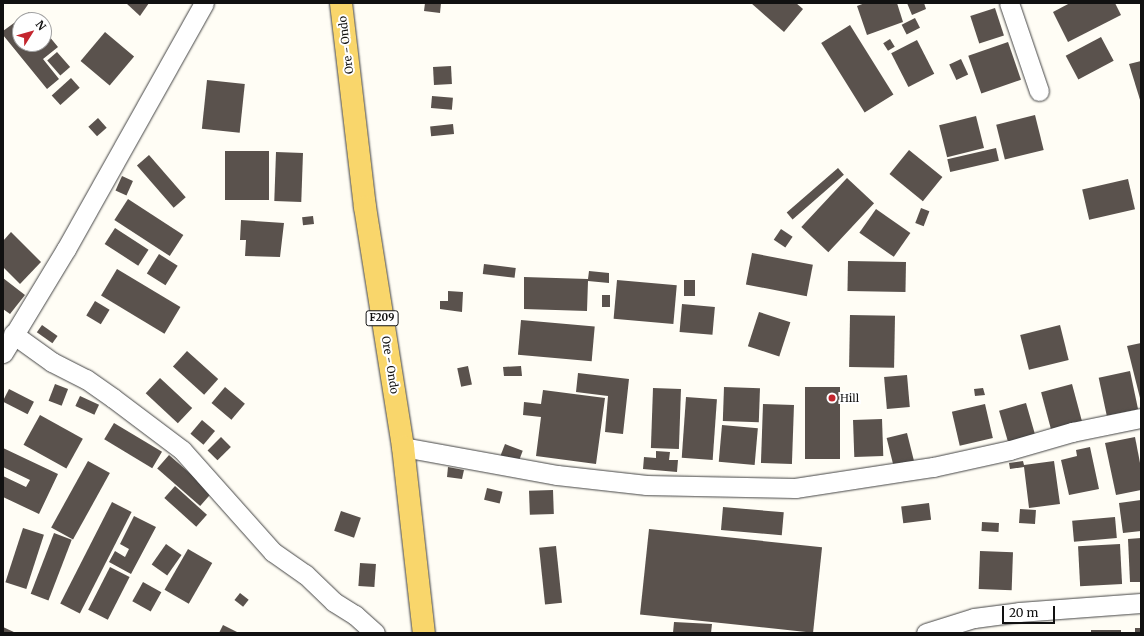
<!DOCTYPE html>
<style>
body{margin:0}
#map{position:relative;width:1144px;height:636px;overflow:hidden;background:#fffdf5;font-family:Merriweather,serif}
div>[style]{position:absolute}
.building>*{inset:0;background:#5a524d;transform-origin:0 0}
.roads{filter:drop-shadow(0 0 1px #444) drop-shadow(0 0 1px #444)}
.street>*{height:19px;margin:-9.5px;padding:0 9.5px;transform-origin:9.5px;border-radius:9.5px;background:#fff}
.primary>*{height:22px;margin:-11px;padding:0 11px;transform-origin:11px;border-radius:11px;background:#f9d66b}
.dots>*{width:11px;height:11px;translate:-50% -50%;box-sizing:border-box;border:2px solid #fff;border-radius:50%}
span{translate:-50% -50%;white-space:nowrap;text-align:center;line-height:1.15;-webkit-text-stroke:4px #fff;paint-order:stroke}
.shield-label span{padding:1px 3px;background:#fff;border:1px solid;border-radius:3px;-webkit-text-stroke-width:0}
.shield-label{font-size:10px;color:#111;font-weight:700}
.street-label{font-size:11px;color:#111}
.poi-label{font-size:11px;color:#111}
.left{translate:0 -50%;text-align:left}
.frame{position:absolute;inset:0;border:4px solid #111;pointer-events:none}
.north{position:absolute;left:12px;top:12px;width:40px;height:40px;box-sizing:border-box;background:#fff;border:1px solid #a0a0a0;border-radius:50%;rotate:53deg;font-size:11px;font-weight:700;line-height:16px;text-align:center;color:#111}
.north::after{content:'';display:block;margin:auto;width:14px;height:18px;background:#c4262e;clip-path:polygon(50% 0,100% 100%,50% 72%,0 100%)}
.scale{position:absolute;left:1002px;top:606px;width:53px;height:18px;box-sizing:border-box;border:2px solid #111;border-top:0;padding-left:5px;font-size:12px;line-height:14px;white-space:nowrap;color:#111;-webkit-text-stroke:3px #fff;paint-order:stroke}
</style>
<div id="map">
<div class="building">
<div style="clip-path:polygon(126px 3px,149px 3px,140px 16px)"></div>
<div style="clip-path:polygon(425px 3px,441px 3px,440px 13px,424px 11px)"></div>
<div style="clip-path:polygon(751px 3px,796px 3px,803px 9px,784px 32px)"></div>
<div style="clip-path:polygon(865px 3px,897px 3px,903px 22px,867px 35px,857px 6px)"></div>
<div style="clip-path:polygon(907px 3px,924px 3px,926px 9px,912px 15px)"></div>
<div style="clip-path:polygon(1070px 3px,1115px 3px,1121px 15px,1068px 42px,1053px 12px)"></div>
<div style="left:995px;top:8px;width:29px;height:26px;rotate:72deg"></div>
<div style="clip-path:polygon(29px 12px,36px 20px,20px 20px,20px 44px,44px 44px,44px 30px,58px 47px,43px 59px,59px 79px,47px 89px,3px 35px,3px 31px)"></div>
<div style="left:915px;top:18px;width:11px;height:15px;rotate:63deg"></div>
<div style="left:850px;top:25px;width:82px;height:34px;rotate:58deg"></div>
<div style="left:105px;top:32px;width:38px;height:38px;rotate:40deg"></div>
<div style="left:1101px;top:37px;width:27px;height:40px;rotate:62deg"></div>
<div style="left:890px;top:39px;width:9px;height:8px;rotate:58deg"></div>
<div style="left:917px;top:40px;width:38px;height:29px;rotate:63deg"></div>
<div style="left:1008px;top:42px;width:40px;height:42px;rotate:71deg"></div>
<div style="left:57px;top:52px;width:20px;height:13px;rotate:49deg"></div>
<div style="left:961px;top:59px;width:17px;height:13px;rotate:65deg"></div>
<div style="clip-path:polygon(1141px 61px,1141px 103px,1129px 64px)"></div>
<div style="left:451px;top:66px;width:18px;height:18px;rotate:87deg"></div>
<div style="left:71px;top:78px;width:13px;height:26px;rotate:48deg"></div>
<div style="left:207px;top:80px;width:38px;height:49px;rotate:6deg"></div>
<div style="left:432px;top:96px;width:21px;height:12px;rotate:5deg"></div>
<div style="left:1035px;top:115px;width:36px;height:40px;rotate:76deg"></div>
<div style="left:976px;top:116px;width:33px;height:38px;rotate:76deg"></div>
<div style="left:98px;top:118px;width:13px;height:13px;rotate:48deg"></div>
<div style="left:453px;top:124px;width:10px;height:23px;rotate:84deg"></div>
<div style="left:996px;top:148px;width:13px;height:50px;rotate:77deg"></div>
<div style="left:909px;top:150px;width:43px;height:31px;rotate:39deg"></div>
<div style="left:225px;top:151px;width:44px;height:49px"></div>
<div style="left:276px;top:152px;width:27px;height:49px;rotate:2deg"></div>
<div style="left:149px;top:155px;width:56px;height:16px;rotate:49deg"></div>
<div style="left:838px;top:168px;width:9px;height:68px;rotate:49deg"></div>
<div style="left:122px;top:176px;width:12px;height:16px;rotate:24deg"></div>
<div style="left:847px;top:178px;width:37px;height:67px;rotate:43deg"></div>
<div style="left:1128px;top:179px;width:31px;height:47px;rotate:77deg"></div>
<div style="left:128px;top:199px;width:66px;height:25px;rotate:33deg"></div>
<div style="left:921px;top:208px;width:9px;height:16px;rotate:21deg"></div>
<div style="left:876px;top:209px;width:42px;height:29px;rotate:35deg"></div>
<div style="left:313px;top:216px;width:8px;height:11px;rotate:83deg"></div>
<div style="clip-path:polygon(241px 220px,284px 223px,280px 257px,245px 256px,246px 240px,240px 240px)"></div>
<div style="left:115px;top:228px;width:40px;height:19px;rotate:33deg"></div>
<div style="left:781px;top:229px;width:14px;height:13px;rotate:34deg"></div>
<div style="clip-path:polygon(11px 232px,41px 262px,20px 284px,3px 267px,3px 241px)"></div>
<div style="left:752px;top:253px;width:62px;height:32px;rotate:11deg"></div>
<div style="left:159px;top:254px;width:22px;height:23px;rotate:32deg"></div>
<div style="left:848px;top:261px;width:58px;height:30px;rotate:1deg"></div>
<div style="left:484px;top:264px;width:32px;height:10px;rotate:7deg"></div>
<div style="left:117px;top:269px;width:74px;height:31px;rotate:31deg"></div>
<div style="clip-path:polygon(589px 271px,609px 273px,609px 283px,588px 281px,587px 311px,524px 309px,524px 277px,588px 279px)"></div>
<div style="clip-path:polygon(3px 278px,25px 295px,10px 314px,3px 309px)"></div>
<div style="left:617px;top:280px;width:60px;height:39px;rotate:5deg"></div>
<div style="left:684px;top:280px;width:11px;height:16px"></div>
<div style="clip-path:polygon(448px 291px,463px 292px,462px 312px,440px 309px,440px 301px,448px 301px)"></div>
<div style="left:602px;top:295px;width:8px;height:12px"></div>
<div style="left:95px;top:301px;width:17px;height:17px;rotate:31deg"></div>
<div style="left:682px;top:304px;width:33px;height:28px;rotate:5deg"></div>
<div style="left:759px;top:312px;width:33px;height:36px;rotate:18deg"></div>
<div style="left:850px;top:315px;width:45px;height:52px;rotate:1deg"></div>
<div style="left:521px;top:320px;width:74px;height:35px;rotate:5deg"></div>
<div style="left:42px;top:325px;width:19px;height:9px;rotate:35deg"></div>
<div style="left:1060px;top:325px;width:36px;height:41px;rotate:76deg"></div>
<div style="clip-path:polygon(1141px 343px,1141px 398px,1140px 398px,1127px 346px)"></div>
<div style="left:187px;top:351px;width:42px;height:21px;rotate:42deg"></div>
<div style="left:468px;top:366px;width:19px;height:11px;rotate:78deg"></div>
<div style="clip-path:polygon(521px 366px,522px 376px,504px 376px,503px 367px)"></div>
<div style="left:1130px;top:371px;width:39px;height:32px;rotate:78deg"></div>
<div style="clip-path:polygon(578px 373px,629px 379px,623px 434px,605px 432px,608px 396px,576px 392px)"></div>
<div style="left:907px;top:375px;width:32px;height:23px;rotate:85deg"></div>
<div style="left:160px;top:378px;width:44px;height:21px;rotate:43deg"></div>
<div style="left:55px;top:384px;width:14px;height:18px;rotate:21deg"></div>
<div style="left:1072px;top:384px;width:39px;height:32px;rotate:75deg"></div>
<div style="left:225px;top:387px;width:26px;height:21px;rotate:40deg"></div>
<div style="left:724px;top:387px;width:36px;height:34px;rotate:2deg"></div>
<div style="left:805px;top:387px;width:35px;height:72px"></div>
<div style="left:653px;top:388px;width:28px;height:60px;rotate:2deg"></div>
<div style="clip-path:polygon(983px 388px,985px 395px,975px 396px,974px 389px)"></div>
<div style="left:9px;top:389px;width:28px;height:14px;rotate:27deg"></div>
<div style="clip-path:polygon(543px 390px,605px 398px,596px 464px,536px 456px,541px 417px,523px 415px,524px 402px,541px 404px)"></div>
<div style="left:80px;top:396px;width:21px;height:11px;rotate:25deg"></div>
<div style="left:686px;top:397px;width:31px;height:61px;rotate:4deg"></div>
<div style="left:1026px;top:403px;width:33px;height:28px;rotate:74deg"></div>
<div style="left:763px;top:404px;width:31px;height:59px;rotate:2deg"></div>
<div style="left:985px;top:404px;width:35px;height:34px;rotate:77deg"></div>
<div style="left:40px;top:415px;width:49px;height:34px;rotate:29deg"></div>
<div style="left:882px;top:419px;width:37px;height:29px;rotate:88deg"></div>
<div style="left:202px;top:420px;width:17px;height:18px;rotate:40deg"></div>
<div style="left:114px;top:423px;width:56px;height:19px;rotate:31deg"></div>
<div style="left:722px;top:425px;width:36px;height:37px;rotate:5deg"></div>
<div style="left:907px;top:433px;width:30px;height:21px;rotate:76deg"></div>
<div style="left:221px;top:437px;width:14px;height:19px;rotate:45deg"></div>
<div style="clip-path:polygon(1135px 437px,1141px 468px,1141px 490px,1116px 495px,1105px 443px)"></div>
<div style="left:505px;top:444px;width:19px;height:14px;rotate:21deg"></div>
<div style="clip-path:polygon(1090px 447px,1099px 489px,1069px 495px,1061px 460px,1077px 456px,1076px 450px)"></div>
<div style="clip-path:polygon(3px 448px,58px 474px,39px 514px,3px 497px,3px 476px,26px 487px,30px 480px,3px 467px)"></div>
<div style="clip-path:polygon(656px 451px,670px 452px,669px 460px,678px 460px,677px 472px,643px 469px,644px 457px,656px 458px)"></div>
<div style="left:169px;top:455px;width:57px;height:18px;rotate:41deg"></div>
<div style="left:88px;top:461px;width:25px;height:76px;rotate:29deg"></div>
<div style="clip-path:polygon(1023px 461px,1024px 465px,1054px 461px,1060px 504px,1029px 508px,1024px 467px,1010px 469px,1009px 463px)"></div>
<div style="clip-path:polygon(448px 467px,464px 470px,462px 479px,447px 477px)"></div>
<div style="left:175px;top:486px;width:43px;height:16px;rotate:42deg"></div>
<div style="left:487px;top:488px;width:16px;height:12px;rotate:14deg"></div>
<div style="left:553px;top:490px;width:24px;height:24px;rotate:88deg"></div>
<div style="clip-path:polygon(1141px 500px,1141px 531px,1123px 533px,1119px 503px)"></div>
<div style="left:112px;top:502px;width:22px;height:114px;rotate:27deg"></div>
<div style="left:929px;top:503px;width:17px;height:28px;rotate:83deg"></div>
<div style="left:723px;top:507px;width:61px;height:23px;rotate:5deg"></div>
<div style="left:1020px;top:509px;width:16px;height:14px;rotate:4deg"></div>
<div style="left:341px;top:511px;width:21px;height:21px;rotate:19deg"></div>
<div style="clip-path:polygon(134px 516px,156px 527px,131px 574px,109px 562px,115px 551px,125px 557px,129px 549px,120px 544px)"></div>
<div style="left:1115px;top:517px;width:21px;height:43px;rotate:85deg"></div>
<div style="left:982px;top:522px;width:17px;height:9px;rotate:3deg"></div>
<div style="left:23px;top:528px;width:22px;height:57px;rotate:18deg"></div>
<div style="left:649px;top:529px;width:174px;height:86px;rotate:6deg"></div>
<div style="left:54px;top:533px;width:19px;height:65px;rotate:21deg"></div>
<div style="clip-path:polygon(1141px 538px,1141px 582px,1130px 582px,1128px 539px)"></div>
<div style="left:166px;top:544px;width:19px;height:25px;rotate:35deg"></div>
<div style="left:1120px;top:544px;width:40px;height:42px;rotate:87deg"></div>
<div style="left:556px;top:546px;width:57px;height:17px;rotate:84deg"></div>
<div style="left:188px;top:549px;width:28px;height:47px;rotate:30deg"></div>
<div style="left:980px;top:551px;width:33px;height:38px;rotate:2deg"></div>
<div style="left:360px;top:563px;width:16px;height:23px;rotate:4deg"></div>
<div style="left:110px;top:567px;width:22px;height:48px;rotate:27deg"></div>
<div style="left:143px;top:582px;width:21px;height:22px;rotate:29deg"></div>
<div style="left:240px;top:593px;width:11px;height:9px;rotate:38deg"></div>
<div style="clip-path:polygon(674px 622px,712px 624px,711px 633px,673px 633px)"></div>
<div style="clip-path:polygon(223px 625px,239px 633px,219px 633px)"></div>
<div style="clip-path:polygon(3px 627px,16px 633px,3px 633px)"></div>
<div style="left:1135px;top:628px;width:6px;height:5px"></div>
<div style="left:1091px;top:630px;width:30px;height:3px"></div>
</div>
<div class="roads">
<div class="street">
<div style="left:1009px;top:3px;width:93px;rotate:71.2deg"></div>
<div style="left:13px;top:334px;width:48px;rotate:35.7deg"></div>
<div style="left:52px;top:362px;width:38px;rotate:27deg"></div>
<div style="left:86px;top:379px;width:33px;rotate:35deg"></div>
<div style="left:113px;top:398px;width:86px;rotate:37deg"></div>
<div style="left:182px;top:450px;width:137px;rotate:48.3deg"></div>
<div style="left:273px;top:552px;width:39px;rotate:35deg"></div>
<div style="left:305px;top:574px;width:40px;rotate:44deg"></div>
<div style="left:334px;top:602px;width:25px;rotate:32deg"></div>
<div style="left:355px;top:615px;width:27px;rotate:42deg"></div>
<div style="left:3px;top:353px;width:122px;rotate:-58.8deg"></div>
<div style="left:66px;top:249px;width:282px;rotate:-60.7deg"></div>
<div style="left:403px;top:447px;width:157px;rotate:10.3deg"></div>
<div style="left:557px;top:475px;width:90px;rotate:6.4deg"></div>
<div style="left:646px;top:485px;width:149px;rotate:1.2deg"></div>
<div style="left:795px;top:488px;width:140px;rotate:-8.7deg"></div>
<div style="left:933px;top:467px;width:79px;rotate:-12.4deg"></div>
<div style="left:1010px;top:450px;width:65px;rotate:-16.2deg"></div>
<div style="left:1072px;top:432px;width:70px;rotate:-11.5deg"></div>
<div style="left:926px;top:633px;width:50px;rotate:-17.4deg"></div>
<div style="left:974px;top:618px;width:45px;rotate:-7.6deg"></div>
<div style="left:1019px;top:612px;width:122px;rotate:-4.2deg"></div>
</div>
<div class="primary">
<div style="left:341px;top:3px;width:205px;rotate:83.3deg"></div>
<div style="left:365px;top:207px;width:243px;rotate:81deg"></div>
<div style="left:403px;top:447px;width:187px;rotate:83.6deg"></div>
</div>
</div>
<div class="dots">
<div style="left:832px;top:398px;background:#c4262e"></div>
</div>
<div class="shield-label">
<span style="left:382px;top:318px">F209</span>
</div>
<div class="street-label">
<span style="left:346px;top:45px;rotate:-97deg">Ore - Ondo</span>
<span style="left:390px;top:365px;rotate:81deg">Ore - Ondo</span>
</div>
<div class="poi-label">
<span class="left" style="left:840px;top:398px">Hill</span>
</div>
<div class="frame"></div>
<div class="north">N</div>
<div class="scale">20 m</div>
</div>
